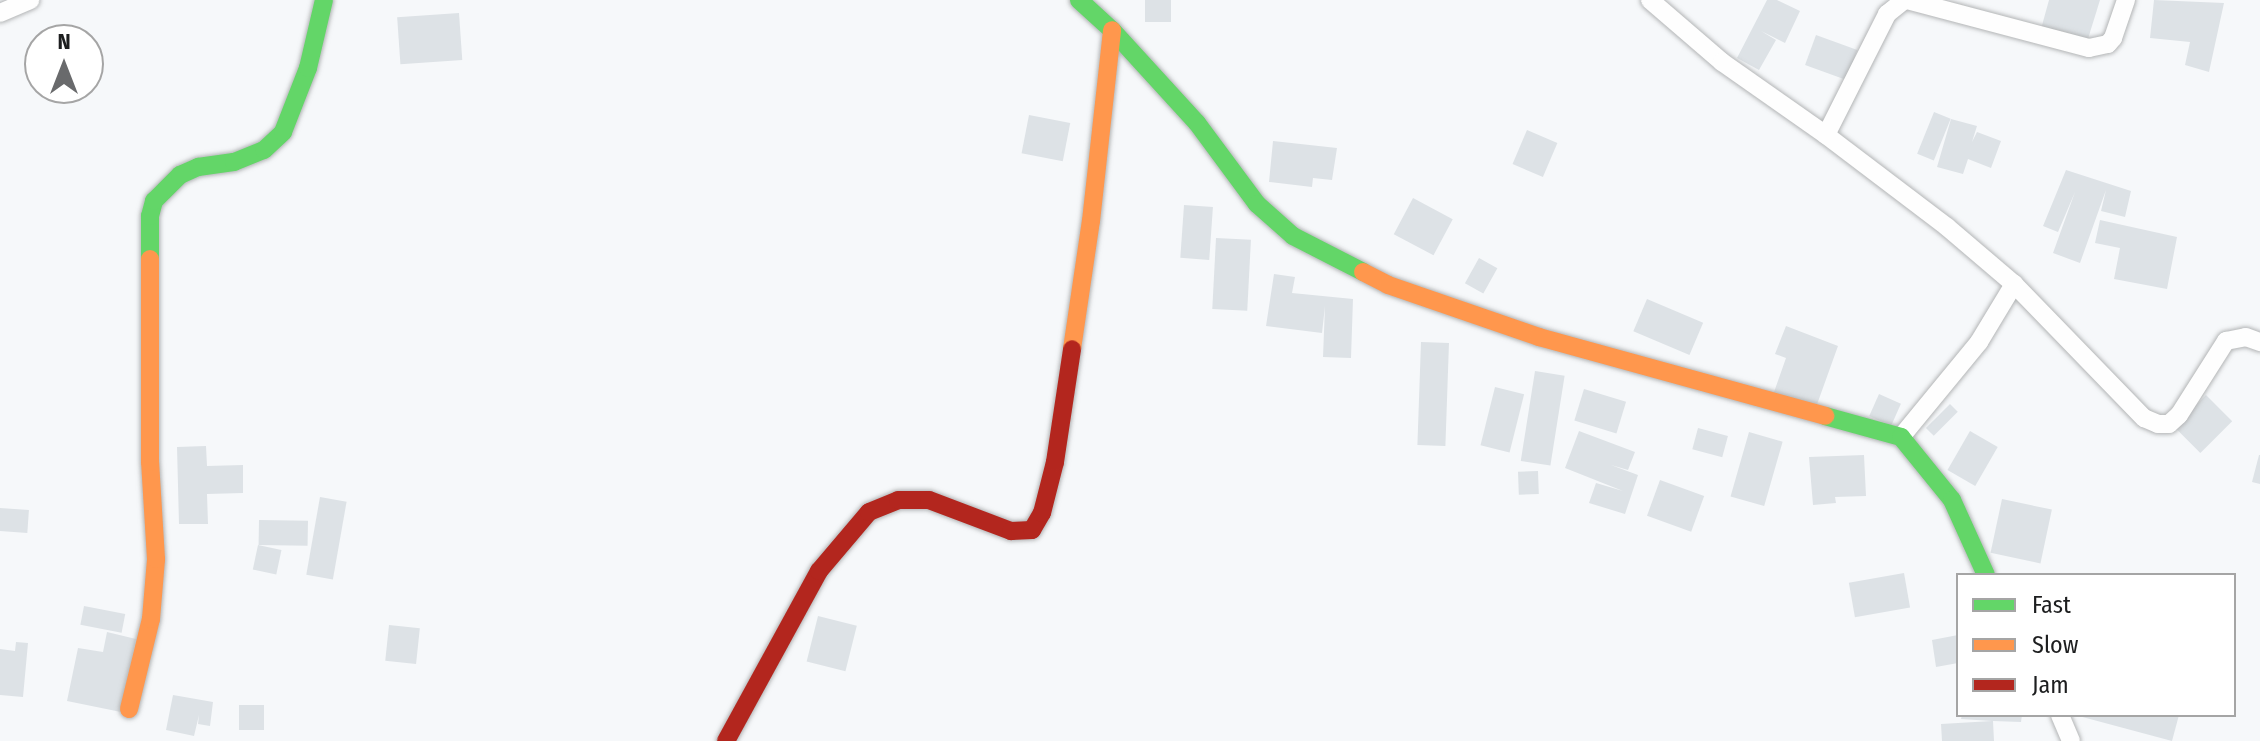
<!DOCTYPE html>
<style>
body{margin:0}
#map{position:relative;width:2260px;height:741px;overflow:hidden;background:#f6f8fa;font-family:"Fira Sans Condensed",sans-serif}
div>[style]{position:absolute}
.building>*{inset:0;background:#dde2e6;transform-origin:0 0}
.roads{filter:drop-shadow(0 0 2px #b3b5b6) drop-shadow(0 0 2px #b3b5b6)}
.street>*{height:18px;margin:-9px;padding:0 9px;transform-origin:9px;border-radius:9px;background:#fefefe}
.fast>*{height:18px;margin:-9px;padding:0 9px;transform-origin:9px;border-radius:9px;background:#63d668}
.slow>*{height:18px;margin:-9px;padding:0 9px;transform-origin:9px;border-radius:9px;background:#ff974d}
.jam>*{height:18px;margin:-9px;padding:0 9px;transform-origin:9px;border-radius:9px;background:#b3261e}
span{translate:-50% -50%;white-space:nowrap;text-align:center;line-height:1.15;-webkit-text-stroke:8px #fff;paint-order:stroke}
.legend{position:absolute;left:1956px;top:573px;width:280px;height:144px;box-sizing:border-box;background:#fff;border:2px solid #a5a5a5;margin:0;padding:10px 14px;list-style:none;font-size:24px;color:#1d1e1f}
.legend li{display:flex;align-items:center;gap:16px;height:40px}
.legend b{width:40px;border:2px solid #a5a5a5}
.north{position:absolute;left:24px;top:24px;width:80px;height:80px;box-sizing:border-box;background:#fff;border:2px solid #a5a5a5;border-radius:50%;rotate:0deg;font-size:22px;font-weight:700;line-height:32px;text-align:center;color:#1d1e1f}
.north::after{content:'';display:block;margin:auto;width:28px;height:36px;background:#696a6c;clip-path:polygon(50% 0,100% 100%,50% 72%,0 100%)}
</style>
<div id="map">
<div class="building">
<div style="left:1145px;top:0;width:26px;height:22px"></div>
<div style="clip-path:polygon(1767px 0,1777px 0,1800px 11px,1785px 43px,1761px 31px,1776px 40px,1759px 70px,1737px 58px)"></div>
<div style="clip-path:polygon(2049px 0,2100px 0,2087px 42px,2041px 29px)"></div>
<div style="clip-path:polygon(2154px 0,2224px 3px,2209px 72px,2185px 65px,2190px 42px,2150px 38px)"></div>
<div style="left:459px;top:13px;width:47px;height:62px;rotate:86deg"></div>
<div style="left:1816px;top:35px;width:44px;height:32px;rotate:20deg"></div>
<div style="left:1934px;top:112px;width:18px;height:45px;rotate:22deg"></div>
<div style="left:1029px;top:115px;width:42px;height:39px;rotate:11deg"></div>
<div style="clip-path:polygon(1951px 119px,1977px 126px,1972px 142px,1977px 132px,2001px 141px,1991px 168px,1968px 159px,1963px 174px,1937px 167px)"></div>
<div style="left:1527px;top:130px;width:33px;height:37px;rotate:23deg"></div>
<div style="clip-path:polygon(1273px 141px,1337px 148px,1332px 180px,1313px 178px,1312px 187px,1269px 182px)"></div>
<div style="clip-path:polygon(2066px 170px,2131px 191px,2125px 217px,2101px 211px,2106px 190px,2080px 263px,2053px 253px,2075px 192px,2058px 232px,2043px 226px)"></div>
<div style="left:1413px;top:198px;width:45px;height:41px;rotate:28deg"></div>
<div style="left:1184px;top:205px;width:29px;height:53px;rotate:4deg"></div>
<div style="clip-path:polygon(2100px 220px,2177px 237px,2167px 289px,2114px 279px,2120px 248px,2095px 243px)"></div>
<div style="left:1216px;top:238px;width:35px;height:71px;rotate:3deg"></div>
<div style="left:1479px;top:258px;width:21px;height:29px;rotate:29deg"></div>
<div style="clip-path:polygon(1274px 274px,1295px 277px,1292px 293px,1353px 299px,1351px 358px,1323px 357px,1325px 306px,1322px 333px,1266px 326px)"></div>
<div style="left:1647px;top:299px;width:61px;height:35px;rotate:23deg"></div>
<div style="clip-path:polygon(1786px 326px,1838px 346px,1815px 410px,1773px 395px,1786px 358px,1775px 354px)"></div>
<div style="left:1421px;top:342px;width:28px;height:103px;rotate:2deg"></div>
<div style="left:1535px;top:371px;width:30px;height:91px;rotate:9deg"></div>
<div style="left:1495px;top:387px;width:30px;height:60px;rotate:14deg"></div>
<div style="left:1584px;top:389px;width:44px;height:33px;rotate:17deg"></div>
<div style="left:1879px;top:394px;width:24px;height:24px;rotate:24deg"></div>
<div style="left:2206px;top:395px;width:37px;height:45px;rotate:45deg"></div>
<div style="left:1950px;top:404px;width:11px;height:34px;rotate:45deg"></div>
<div style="left:1698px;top:428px;width:31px;height:22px;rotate:15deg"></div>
<div style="clip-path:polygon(1579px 431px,1635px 452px,1628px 470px,1611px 465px,1638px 475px,1625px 514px,1589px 503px,1596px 483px,1623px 491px,1565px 468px)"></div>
<div style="left:1970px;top:431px;width:32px;height:45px;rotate:30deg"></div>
<div style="left:1749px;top:432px;width:35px;height:67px;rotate:16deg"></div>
<div style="clip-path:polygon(206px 446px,207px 466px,243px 465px,243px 493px,207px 494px,208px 524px,179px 524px,177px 447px)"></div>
<div style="clip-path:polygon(1864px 455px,1866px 496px,1835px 497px,1836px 503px,1813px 505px,1809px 457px)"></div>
<div style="clip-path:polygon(2259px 455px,2260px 455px,2260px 484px,2252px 482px)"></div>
<div style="left:1538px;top:471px;width:23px;height:20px;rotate:88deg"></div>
<div style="left:1660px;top:480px;width:47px;height:38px;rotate:20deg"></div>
<div style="left:320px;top:497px;width:27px;height:79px;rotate:10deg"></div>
<div style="left:2002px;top:499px;width:51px;height:55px;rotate:12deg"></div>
<div style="left:0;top:508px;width:29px;height:23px;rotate:4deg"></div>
<div style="left:259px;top:520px;width:49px;height:25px;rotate:1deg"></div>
<div style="left:258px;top:545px;width:24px;height:25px;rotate:12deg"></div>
<div style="left:1904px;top:573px;width:35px;height:56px;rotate:80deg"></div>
<div style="left:84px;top:606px;width:42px;height:19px;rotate:11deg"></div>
<div style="left:818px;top:616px;width:40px;height:47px;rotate:14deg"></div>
<div style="left:389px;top:625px;width:31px;height:36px;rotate:6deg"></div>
<div style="clip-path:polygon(107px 632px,136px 639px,121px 712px,67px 701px,78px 648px,103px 652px)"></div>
<div style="clip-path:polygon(1958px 635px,1958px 663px,1936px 667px,1932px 640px)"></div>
<div style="clip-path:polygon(16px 642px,28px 643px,23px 697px,0 695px,0 649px,15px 651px)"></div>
<div style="clip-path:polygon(173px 695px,213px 702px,210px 726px,198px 724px,199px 715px,194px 736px,166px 730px)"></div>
<div style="left:264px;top:705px;width:25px;height:25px;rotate:90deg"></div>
<div style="clip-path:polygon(1962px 715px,2022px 715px,2021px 722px,1993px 721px,1994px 741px,1942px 741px,1941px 724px,1992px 721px,1961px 719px)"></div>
<div style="clip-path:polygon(2075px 715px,2179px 715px,2172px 741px)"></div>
</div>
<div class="roads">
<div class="street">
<div style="left:1650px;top:0;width:95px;rotate:40.7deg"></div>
<div style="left:1722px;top:62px;width:127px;rotate:35.1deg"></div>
<div style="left:1826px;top:135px;width:152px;rotate:37.2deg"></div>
<div style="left:1947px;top:227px;width:88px;rotate:40.4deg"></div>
<div style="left:1907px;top:0;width:188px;rotate:14.8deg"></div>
<div style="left:2089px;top:48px;width:19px;rotate:-12deg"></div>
<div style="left:2108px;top:44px;width:8px;rotate:-50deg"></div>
<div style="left:2113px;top:38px;width:40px;rotate:-71.1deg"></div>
<div style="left:0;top:13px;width:33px;rotate:-23deg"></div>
<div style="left:1826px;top:135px;width:136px;rotate:-63.2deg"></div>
<div style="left:1887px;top:14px;width:22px;rotate:-39deg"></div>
<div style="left:1901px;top:437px;width:123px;rotate:-50.6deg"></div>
<div style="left:1979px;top:342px;width:68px;rotate:-58.9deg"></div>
<div style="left:2014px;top:284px;width:187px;rotate:45.9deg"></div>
<div style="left:2144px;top:418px;width:15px;rotate:23deg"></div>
<div style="left:2158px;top:424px;width:11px"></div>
<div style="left:2169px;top:424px;width:13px;rotate:-42deg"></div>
<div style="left:2179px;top:415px;width:88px;rotate:-57.6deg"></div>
<div style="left:2226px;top:341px;width:20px;rotate:-11deg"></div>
<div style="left:2246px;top:337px;width:15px;rotate:20deg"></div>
<div style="left:2060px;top:715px;width:28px;rotate:67deg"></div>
</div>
<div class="fast">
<div style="left:1079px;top:0;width:45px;rotate:42.3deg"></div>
<div style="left:1112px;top:30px;width:126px;rotate:47.6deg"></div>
<div style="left:1197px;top:123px;width:101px;rotate:53.5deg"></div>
<div style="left:1257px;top:204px;width:48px;rotate:41.6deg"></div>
<div style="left:1293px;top:236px;width:79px;rotate:27.2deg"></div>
<div style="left:150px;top:259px;width:43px;rotate:-90deg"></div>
<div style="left:150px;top:216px;width:16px;rotate:-75deg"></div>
<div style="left:154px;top:201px;width:37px;rotate:-45deg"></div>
<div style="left:180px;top:175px;width:20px;rotate:-24deg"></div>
<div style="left:198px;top:167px;width:36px;rotate:-8deg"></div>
<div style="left:234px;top:162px;width:32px;rotate:-22deg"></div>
<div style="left:264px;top:150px;width:26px;rotate:-43deg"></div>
<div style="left:283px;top:132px;width:69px;rotate:-68.7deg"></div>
<div style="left:308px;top:68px;width:70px;rotate:-76.8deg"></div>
<div style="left:1825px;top:416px;width:79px;rotate:15.4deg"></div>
<div style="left:1901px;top:437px;width:81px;rotate:51deg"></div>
<div style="left:1952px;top:500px;width:82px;rotate:65.6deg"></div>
</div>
<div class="slow">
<div style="left:1363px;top:272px;width:28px;rotate:27deg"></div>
<div style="left:1388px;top:285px;width:160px;rotate:19deg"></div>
<div style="left:1539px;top:337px;width:297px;rotate:15.4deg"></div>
<div style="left:1072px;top:349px;width:129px;rotate:-81.6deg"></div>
<div style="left:1091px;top:221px;width:192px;rotate:-83.7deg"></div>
<div style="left:129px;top:709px;width:93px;rotate:-76.3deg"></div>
<div style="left:151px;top:619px;width:60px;rotate:-85.2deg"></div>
<div style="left:156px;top:559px;width:97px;rotate:-93.5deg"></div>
<div style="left:150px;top:462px;width:203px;rotate:-90deg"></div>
</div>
<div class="jam">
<div style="left:726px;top:741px;width:194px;rotate:-61.3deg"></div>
<div style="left:819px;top:571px;width:77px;rotate:-49.7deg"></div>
<div style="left:869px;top:512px;width:31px;rotate:-22deg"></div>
<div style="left:898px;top:500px;width:31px"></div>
<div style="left:929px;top:500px;width:88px;rotate:20.7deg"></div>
<div style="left:1011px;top:531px;width:21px;rotate:-3deg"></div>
<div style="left:1032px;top:530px;width:20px;rotate:-60deg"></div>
<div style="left:1042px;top:513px;width:53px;rotate:-75.7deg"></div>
<div style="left:1055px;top:462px;width:114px;rotate:-81.4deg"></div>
</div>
</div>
<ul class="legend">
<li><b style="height:10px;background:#63d668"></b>Fast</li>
<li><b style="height:10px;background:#ff974d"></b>Slow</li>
<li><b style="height:10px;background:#b3261e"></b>Jam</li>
</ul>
<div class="north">N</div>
</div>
